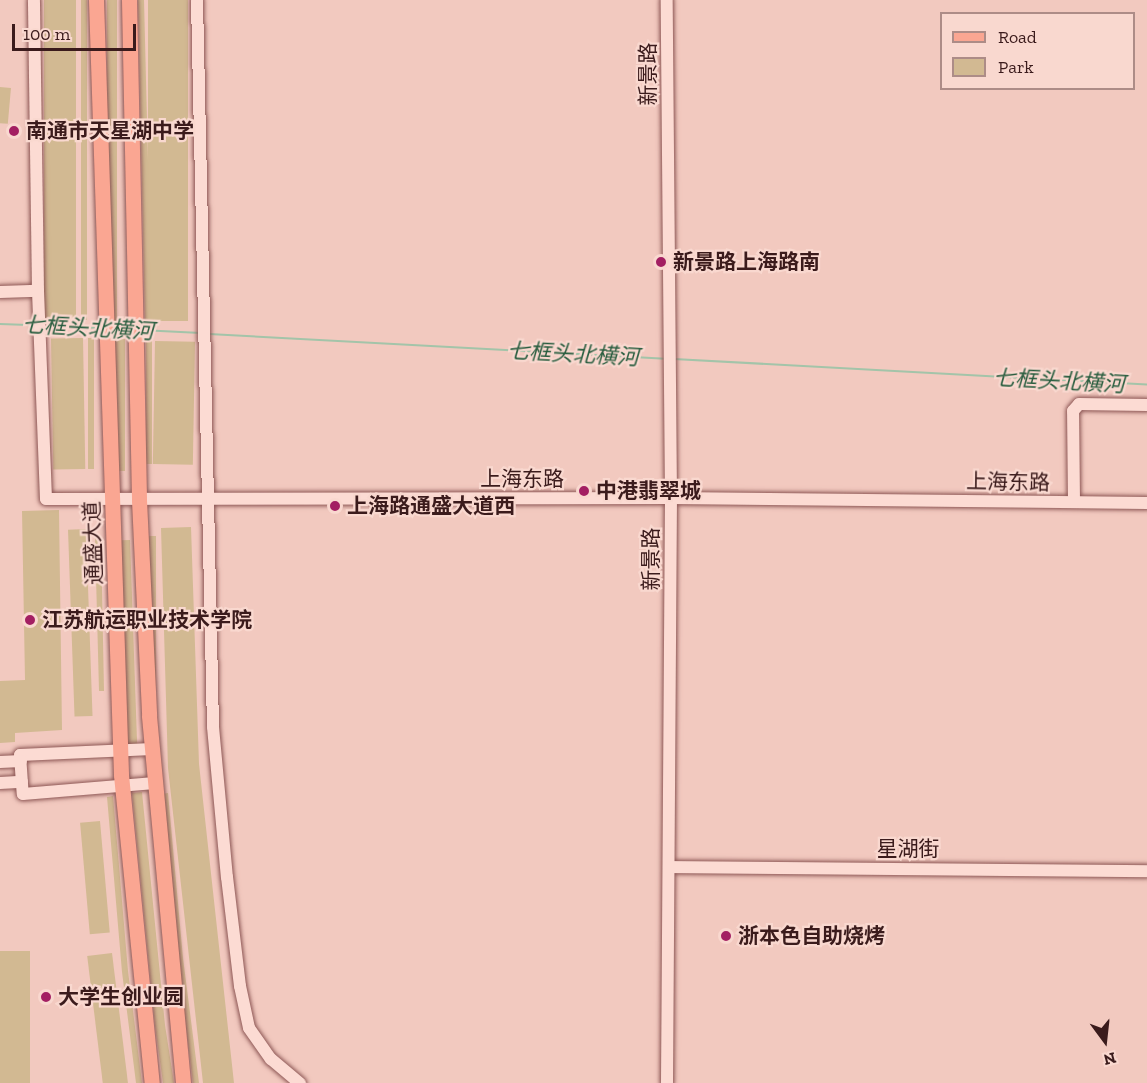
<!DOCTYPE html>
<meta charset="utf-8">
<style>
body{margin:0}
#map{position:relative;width:1147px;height:1083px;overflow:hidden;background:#f2c9bf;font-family:"Zilla Slab","Noto Sans SC",serif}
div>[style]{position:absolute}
.green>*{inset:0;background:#d2b992;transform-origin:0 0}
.stream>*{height:2px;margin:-1px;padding:0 1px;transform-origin:1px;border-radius:1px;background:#a3c4a9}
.roads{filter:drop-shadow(0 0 2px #8d5755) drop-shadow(0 0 2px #8d5755)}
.minor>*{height:12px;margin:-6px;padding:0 6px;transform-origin:6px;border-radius:6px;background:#fcdbd3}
.major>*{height:15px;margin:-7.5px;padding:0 7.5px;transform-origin:7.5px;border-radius:7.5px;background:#faa692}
.dots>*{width:16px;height:16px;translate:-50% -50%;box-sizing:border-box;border:3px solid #f9d8cf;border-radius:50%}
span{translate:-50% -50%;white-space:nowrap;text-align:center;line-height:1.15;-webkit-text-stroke:4.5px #f9d8cf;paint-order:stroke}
.street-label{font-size:21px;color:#3b1b1c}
.poi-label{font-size:21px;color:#3b1b1c;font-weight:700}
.left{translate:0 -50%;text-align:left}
.water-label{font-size:22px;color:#295d3f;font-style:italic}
.legend{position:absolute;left:940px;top:12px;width:195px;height:78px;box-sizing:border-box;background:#f9d8cf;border:2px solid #ad8c87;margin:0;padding:8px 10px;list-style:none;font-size:18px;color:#3b1b1c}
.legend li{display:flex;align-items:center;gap:12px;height:30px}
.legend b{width:30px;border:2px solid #ad8c87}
.north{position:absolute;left:1075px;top:1011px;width:60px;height:60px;-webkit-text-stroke:4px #f9d8cf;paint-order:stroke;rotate:165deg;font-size:16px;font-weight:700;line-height:24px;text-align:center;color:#3b1b1c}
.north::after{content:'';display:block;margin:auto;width:21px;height:27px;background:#3b1b1c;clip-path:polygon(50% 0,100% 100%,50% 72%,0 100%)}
.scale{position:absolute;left:12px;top:24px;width:124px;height:27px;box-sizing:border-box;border:3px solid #3b1b1c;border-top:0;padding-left:8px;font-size:18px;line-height:21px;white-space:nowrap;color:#3b1b1c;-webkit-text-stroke:4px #f9d8cf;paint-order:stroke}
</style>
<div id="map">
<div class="green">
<div style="left:44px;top:0;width:32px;height:322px"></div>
<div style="left:81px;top:0;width:6px;height:320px"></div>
<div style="left:107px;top:0;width:10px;height:321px"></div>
<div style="clip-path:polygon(138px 0,144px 0,152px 321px,145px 321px)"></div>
<div style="left:148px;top:0;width:40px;height:321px"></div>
<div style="left:0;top:87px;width:11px;height:36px;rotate:5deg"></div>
<div style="left:83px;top:338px;width:131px;height:32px;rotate:89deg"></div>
<div style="left:88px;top:338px;width:6px;height:131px"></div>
<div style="left:114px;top:339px;width:11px;height:132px"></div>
<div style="left:146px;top:340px;width:6px;height:124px"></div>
<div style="left:155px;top:341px;width:40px;height:123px;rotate:1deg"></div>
<div style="clip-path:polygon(59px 510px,62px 730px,15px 733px,15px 742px,0 743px,0 753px,0 681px,25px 680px,22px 511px)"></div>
<div style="clip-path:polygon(191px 527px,199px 764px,234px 1083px,203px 1083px,168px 768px,161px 528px)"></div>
<div style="left:86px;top:529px;width:187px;height:18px;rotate:88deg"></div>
<div style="left:149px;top:536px;width:7px;height:170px"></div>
<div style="clip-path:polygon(95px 538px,101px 538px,104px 691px,99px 691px)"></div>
<div style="left:130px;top:540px;width:215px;height:10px;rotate:88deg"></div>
<div style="clip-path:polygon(142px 792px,165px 1025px,174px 1083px,163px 1083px,155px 1026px,132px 793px)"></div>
<div style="clip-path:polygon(168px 793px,183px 958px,199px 1083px,193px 1083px,177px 958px,161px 794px)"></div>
<div style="clip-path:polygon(113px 796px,128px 971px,142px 1083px,136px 1083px,122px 972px,107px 797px)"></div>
<div style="left:100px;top:821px;width:112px;height:20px;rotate:85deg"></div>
<div style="left:30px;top:951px;width:132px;height:30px;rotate:90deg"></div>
<div style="left:112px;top:953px;width:131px;height:25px;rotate:83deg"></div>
</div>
<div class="stream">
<div style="left:0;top:324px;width:36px;rotate:2deg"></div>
<div style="left:44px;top:326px;width:58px;rotate:2deg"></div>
<div style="left:113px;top:329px;width:16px;rotate:4deg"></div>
<div style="left:140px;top:330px;width:61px;rotate:2.8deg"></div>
<div style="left:209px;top:334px;width:457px;rotate:3.1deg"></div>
<div style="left:674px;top:359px;width:474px;rotate:3.1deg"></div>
</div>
<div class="roads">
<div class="minor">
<div style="left:197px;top:0;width:727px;rotate:88.74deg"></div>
<div style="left:213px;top:727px;width:151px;rotate:84.7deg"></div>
<div style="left:227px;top:877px;width:110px;rotate:83.2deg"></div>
<div style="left:240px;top:986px;width:43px;rotate:77.9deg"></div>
<div style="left:249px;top:1028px;width:38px;rotate:55deg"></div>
<div style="left:271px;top:1059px;width:38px;rotate:40deg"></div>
<div style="left:38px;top:291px;width:208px;rotate:87.8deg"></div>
<div style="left:46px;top:499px;width:625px;rotate:-0.09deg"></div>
<div style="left:671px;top:498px;width:476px;rotate:0.6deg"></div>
<div style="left:0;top:292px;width:38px;rotate:-2deg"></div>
<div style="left:38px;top:291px;width:291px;rotate:-90.8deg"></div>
<div style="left:1074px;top:502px;width:91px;rotate:-90.6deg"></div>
<div style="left:1073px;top:411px;width:9px;rotate:-49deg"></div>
<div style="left:1079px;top:404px;width:68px;rotate:0.8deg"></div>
<div style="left:152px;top:749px;width:132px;rotate:177.4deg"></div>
<div style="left:20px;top:755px;width:39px;rotate:86deg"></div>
<div style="left:23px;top:794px;width:132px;rotate:-4.8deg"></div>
<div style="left:0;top:762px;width:21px;rotate:-3deg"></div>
<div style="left:0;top:783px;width:22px;rotate:-3deg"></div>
<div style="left:669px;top:867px;width:478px;rotate:0.5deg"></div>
<div style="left:667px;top:1083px;width:585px;rotate:-89.61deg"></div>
<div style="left:671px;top:498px;width:498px;rotate:-90.5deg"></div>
</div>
<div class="major">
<div style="left:96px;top:0;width:775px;rotate:88.15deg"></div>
<div style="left:121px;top:775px;width:310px;rotate:84.3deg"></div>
<div style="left:129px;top:0;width:500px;rotate:88.85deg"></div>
<div style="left:139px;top:500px;width:216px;rotate:87.3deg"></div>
<div style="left:149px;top:716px;width:369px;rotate:84.7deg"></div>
</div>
</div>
<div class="dots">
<div style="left:14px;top:131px;background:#a31f62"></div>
<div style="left:661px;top:262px;background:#a31f62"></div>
<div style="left:584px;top:491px;background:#a31f62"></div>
<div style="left:335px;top:506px;background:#a31f62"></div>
<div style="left:30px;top:620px;background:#a31f62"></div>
<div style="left:726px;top:936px;background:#a31f62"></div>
<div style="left:46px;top:997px;background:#a31f62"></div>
</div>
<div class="street-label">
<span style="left:648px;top:74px;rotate:-90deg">新景路</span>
<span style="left:522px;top:479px">上海东路</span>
<span style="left:1008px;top:482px;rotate:1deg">上海东路</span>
<span style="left:93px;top:543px;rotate:-92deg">通盛大道</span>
<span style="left:651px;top:559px;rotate:-90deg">新景路</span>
<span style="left:908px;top:849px">星湖街</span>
</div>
<div class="poi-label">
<span class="left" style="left:26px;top:131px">南通市天星湖中学</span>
<span class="left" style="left:673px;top:262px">新景路上海路南</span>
<span class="left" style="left:596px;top:491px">中港翡翠城</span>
<span class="left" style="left:347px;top:506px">上海路通盛大道西</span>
<span class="left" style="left:42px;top:620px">江苏航运职业技术学院</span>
<span class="left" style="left:738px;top:936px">浙本色自助烧烤</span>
<span class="left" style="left:58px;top:997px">大学生创业园</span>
</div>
<div class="water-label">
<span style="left:88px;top:328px;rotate:3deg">七框头北横河</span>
<span style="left:573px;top:354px;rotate:3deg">七框头北横河</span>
<span style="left:1059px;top:381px;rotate:3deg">七框头北横河</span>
</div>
<ul class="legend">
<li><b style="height:8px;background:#faa692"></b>Road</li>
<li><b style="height:16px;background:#d2b992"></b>Park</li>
</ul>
<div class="north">N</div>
<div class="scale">100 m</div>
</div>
